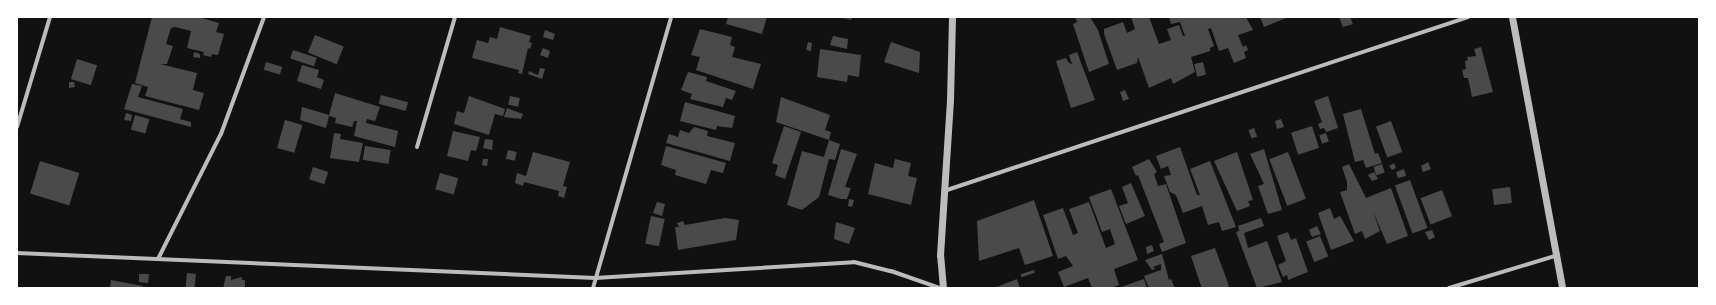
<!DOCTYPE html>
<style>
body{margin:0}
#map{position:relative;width:1716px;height:305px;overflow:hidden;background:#111;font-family:"Asap Condensed",sans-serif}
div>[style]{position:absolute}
.building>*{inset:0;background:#4a4a4a;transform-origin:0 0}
.minor>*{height:4px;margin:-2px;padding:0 2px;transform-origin:2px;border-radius:2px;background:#bcbcbc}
.tertiary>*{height:7px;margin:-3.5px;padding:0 3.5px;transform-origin:3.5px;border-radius:3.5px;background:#bcbcbc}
span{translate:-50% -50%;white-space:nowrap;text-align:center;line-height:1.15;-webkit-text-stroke:4px #fff;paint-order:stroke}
.frame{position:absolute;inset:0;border:18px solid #fff;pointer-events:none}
</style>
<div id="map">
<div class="building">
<div style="clip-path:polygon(152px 17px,198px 17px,219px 23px,216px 32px,224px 34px,218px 55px,212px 54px,211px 57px,203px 55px,204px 52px,187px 48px,191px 31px,175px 27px,171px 28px,166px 44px,173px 46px,167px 64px,160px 64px,197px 73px,193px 90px,204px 93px,199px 110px,145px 96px,148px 87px,135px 83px)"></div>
<div style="clip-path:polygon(728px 17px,767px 17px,762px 34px,726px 24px)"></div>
<div style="clip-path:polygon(838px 17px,852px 17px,851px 20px)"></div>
<div style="clip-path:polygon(1075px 17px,1090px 17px,1098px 30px,1109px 64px,1089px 72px,1073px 24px,1077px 22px)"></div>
<div style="clip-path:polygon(1131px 17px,1149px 17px,1159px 44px,1171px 40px,1167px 29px,1179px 25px,1183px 36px,1185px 36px,1180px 22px,1171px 24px,1169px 17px,1246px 17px,1253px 30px,1238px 35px,1243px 47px,1246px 45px,1248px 50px,1244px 52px,1246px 58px,1234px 63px,1228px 48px,1219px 51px,1211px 28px,1208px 29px,1214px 46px,1210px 48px,1210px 51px,1191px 57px,1195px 72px,1173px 84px,1171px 78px,1149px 88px,1138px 57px,1137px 63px,1117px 70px,1104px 34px,1104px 29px,1123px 22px,1127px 33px,1135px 29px)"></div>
<div style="clip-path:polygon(1260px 17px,1289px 17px,1264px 27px)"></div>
<div style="clip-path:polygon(1339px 17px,1350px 17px,1353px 24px,1343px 27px)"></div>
<div style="clip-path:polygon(500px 27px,531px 36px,529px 42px,532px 43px,530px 49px,528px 48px,522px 74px,518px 73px,519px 70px,472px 58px,477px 40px,488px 43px,490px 37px,497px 39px)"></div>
<div style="clip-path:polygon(700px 29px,732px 37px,730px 45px,735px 47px,732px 57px,761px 64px,753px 89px,696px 70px,700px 57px,691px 55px)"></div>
<div style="clip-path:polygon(545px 30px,555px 34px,553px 40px,543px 37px)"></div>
<div style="left:315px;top:35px;width:31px;height:19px;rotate:22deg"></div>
<div style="clip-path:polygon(833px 36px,848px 39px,847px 49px,830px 45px)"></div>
<div style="clip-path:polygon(808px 42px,812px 43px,811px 51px,806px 50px)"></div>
<div style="clip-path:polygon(891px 42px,920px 52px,919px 73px,884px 62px)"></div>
<div style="clip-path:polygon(1481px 47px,1493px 92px,1472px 97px,1468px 78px,1464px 78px,1462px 70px,1466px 69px,1465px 61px,1468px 60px,1467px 57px,1476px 56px,1474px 49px)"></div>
<div style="clip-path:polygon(543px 48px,550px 51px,548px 58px,540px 55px)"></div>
<div style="clip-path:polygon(820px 49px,861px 55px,859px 77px,848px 75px,847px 82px,817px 77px)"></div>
<div style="left:293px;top:50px;width:25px;height:9px;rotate:18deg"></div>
<div style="clip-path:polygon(194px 52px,200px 54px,200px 58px,193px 57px)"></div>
<div style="clip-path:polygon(1077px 52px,1095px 100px,1071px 108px,1056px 61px,1066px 58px,1069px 63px,1072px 64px,1069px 55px)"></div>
<div style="left:77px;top:59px;width:21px;height:21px;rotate:17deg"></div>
<div style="left:266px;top:62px;width:17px;height:8px;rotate:17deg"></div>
<div style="left:1203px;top:62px;width:13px;height:9px;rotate:77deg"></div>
<div style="clip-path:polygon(302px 65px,319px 70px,317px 77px,324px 80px,321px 89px,297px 81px)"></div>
<div style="clip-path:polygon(540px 68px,545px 69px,542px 79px,528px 74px,529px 71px,538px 75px)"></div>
<div style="clip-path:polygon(688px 72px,707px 77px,706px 81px,736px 91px,732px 100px,726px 98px,723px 107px,690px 99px,692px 94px,681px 90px)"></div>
<div style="clip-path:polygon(69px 82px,74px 82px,75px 87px,69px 88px)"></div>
<div style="clip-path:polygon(132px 84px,142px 86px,138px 97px,183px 109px,180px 119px,191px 122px,191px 127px,124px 109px)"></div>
<div style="clip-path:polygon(1125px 90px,1129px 99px,1123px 101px,1120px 92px)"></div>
<div style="clip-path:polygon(335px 93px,380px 107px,375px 121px,367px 119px,366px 123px,398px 131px,395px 147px,354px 136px,357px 121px,354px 121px,352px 127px,335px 123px,336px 118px,329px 116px,326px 128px,300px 120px,302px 107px,329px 115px)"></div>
<div style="left:381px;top:95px;width:28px;height:9px;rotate:15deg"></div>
<div style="clip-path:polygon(469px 96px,505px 109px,503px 116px,495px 114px,489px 135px,454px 124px,457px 111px,464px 113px)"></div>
<div style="left:510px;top:96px;width:10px;height:9px;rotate:11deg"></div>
<div style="clip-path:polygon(1328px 96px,1338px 128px,1326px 132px,1324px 128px,1320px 129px,1318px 124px,1322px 122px,1314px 101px)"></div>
<div style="clip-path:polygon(781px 97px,830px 115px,825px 130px,831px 132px,829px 140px,776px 122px)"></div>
<div style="clip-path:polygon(685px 102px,735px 116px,732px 128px,717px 126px,716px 130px,680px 121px)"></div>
<div style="clip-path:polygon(507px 108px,523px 114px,521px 119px,504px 117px)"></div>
<div style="clip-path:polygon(1361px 109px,1375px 154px,1378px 153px,1382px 163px,1366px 168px,1363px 160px,1355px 162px,1343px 114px)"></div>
<div style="clip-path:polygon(126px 113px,132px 115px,131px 121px,124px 120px)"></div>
<div style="left:135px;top:115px;width:15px;height:15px;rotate:16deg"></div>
<div style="clip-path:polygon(1281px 119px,1284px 127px,1277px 129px,1275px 121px)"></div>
<div style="left:285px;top:120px;width:18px;height:29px;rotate:16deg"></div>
<div style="left:1391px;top:121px;width:33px;height:16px;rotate:70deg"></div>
<div style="clip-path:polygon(784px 126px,801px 132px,785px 179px,775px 175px,778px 165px,772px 163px)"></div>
<div style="left:1312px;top:126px;width:23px;height:22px;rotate:72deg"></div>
<div style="clip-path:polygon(694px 127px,708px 131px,707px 136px,735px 143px,730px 161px,666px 143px,669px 134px,678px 137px,680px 130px,689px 133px)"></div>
<div style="left:1254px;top:128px;width:9px;height:6px;rotate:69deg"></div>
<div style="clip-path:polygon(453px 131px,480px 137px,476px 151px,471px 150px,468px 161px,447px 156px)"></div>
<div style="clip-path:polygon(334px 133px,341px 134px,340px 139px,363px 143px,359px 162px,330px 158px)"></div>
<div style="left:1326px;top:133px;width:9px;height:7px;rotate:72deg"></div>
<div style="clip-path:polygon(485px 139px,493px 140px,492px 150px,483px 148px)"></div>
<div style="clip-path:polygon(829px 140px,840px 144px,835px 160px,829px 159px,819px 197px,802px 210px,787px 205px,802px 151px,824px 157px)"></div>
<div style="left:365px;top:146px;width:26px;height:14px;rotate:9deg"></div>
<div style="clip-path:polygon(666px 146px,726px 163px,723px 173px,711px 170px,706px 184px,675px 175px,676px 170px,661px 165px)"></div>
<div style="clip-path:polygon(1180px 147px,1197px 195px,1200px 195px,1190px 169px,1210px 161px,1236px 227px,1222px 231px,1219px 222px,1208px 225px,1202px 206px,1183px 213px,1176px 195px,1170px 192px,1164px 176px,1171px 175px,1168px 166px,1161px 169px,1156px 156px)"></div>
<div style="clip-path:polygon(841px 149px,857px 154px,845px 187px,851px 188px,847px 199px,841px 199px,828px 195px)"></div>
<div style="clip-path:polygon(1264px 149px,1282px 210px,1268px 214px,1258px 186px,1264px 184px,1250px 154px)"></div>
<div style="left:508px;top:150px;width:9px;height:9px;rotate:13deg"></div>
<div style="clip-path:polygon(533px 152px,570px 162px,563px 186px,567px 187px,564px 198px,558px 196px,559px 191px,524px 182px,523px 186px,515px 183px,517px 173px,526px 176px)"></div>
<div style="clip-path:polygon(1237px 152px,1253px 200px,1248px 201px,1250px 206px,1237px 211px,1214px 161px)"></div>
<div style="left:1288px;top:152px;width:50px;height:20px;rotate:69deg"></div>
<div style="clip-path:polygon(483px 159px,488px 159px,487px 166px,482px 165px)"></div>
<div style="clip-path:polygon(895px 159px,911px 163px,908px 176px,917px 178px,911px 205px,868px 194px,875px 163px,893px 168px)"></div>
<div style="clip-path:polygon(1149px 159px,1157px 172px,1154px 174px,1158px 186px,1166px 184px,1186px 243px,1162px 252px,1159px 244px,1164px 242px,1138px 175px,1136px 176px,1132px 167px)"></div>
<div style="left:40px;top:161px;width:41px;height:34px;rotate:17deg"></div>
<div style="clip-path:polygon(1428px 162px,1431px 169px,1423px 172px,1421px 166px)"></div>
<div style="clip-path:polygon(1394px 163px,1396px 168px,1392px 170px,1389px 166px)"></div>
<div style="clip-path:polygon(1349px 164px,1366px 198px,1391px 188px,1408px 236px,1387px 244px,1373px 211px,1380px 231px,1365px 239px,1362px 231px,1355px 234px,1340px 192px,1347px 190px,1347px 182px,1342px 167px)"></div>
<div style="left:1382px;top:164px;width:9px;height:9px;rotate:72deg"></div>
<div style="left:313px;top:167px;width:16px;height:13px;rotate:18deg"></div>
<div style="clip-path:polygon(1404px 169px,1406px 176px,1398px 178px,1396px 172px)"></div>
<div style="clip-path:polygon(1374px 172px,1378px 179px,1372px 181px,1368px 175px)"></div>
<div style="left:440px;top:173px;width:19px;height:17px;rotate:16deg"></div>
<div style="left:1410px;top:180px;width:51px;height:16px;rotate:70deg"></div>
<div style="clip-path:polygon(1131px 183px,1145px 216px,1126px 224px,1119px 206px,1128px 203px,1122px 187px)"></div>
<div style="left:1510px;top:187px;width:16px;height:18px;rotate:83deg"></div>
<div style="clip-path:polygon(1111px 189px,1138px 260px,1114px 269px,1119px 285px,1110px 288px,1092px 288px,1088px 278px,1064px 287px,1058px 272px,1073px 266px,1066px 256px,1058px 259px,1043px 215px,1063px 208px,1073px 235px,1078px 233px,1069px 209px,1089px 202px,1106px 248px,1115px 244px,1110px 229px,1102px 232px,1089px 197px)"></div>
<div style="left:1442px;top:190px;width:28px;height:23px;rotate:69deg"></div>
<div style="clip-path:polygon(849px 199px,854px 200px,852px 207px,848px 206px)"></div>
<div style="clip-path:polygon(1034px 200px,1053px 256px,1025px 265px,1019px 248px,979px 261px,977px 221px)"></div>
<div style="clip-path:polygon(657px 202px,665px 204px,662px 216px,653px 213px)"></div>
<div style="clip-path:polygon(1330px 208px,1334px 219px,1340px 216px,1354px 241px,1331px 250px,1318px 213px)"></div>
<div style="left:651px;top:216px;width:14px;height:28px;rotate:12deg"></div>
<div style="clip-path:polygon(725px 218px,739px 220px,736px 240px,678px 250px,675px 227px,679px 227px,677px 223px,683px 221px,685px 225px)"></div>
<div style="clip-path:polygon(1261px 218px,1264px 226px,1244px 233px,1248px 248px,1267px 241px,1282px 282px,1257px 288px,1236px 232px,1239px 231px,1238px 226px)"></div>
<div style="clip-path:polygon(836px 222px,855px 228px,849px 244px,834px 239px)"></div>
<div style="clip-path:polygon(1317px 226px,1321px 234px,1312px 237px,1309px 230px)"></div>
<div style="clip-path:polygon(1432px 230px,1435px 237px,1429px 240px,1425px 232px)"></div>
<div style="clip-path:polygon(1288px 232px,1291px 240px,1296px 238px,1308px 272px,1288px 280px,1287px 275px,1283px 277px,1278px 265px,1286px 261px,1277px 236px)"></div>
<div style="left:1320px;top:236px;width:22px;height:15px;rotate:68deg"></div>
<div style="clip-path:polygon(1152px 245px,1154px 251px,1147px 254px,1146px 247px)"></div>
<div style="clip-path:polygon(1215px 248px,1228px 283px,1229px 288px,1202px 288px,1200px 283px,1191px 256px)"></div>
<div style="clip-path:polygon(1162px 254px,1169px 280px,1171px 279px,1175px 288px,1149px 288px,1144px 276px,1161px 270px,1161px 264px,1153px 267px,1155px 269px,1152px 270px,1145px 260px)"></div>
<div style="left:1034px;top:270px;width:3px;height:14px;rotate:72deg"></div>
<div style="left:187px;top:273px;width:9px;height:14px;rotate:6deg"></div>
<div style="clip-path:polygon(139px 274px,149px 274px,148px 283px,139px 282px)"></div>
<div style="clip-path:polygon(226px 276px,231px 276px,231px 280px,242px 277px,242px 280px,245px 280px,245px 288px,223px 288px)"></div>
<div style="clip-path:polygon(1017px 279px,1020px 288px,994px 288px)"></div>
<div style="clip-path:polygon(1144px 279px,1147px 288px,1118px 288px)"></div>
<div style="clip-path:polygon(111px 280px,143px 286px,143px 288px,110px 288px)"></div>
</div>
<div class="minor">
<div style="left:17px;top:127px;width:115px;rotate:-73.3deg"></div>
<div style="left:417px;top:147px;width:135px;rotate:-73.7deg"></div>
<div style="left:944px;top:191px;width:552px;rotate:-18.37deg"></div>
<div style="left:17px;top:253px;width:579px;rotate:2.48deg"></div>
<div style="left:595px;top:278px;width:259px;rotate:-3.5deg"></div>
<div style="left:854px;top:262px;width:38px;rotate:14deg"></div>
<div style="left:891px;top:271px;width:52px;rotate:19.1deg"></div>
<div style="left:158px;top:259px;width:140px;rotate:-63.3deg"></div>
<div style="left:221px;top:134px;width:125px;rotate:-69.8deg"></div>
<div style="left:593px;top:288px;width:282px;rotate:-73.9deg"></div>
<div style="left:1449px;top:288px;width:111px;rotate:-16.8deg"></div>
</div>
<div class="tertiary">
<div style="left:1512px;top:17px;width:276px;rotate:79.5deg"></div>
<div style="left:943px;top:288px;width:33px;rotate:-95deg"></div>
<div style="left:940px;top:255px;width:155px;rotate:-86.3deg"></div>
<div style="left:950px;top:100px;width:83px;rotate:-88.6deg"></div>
</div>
<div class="frame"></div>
</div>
